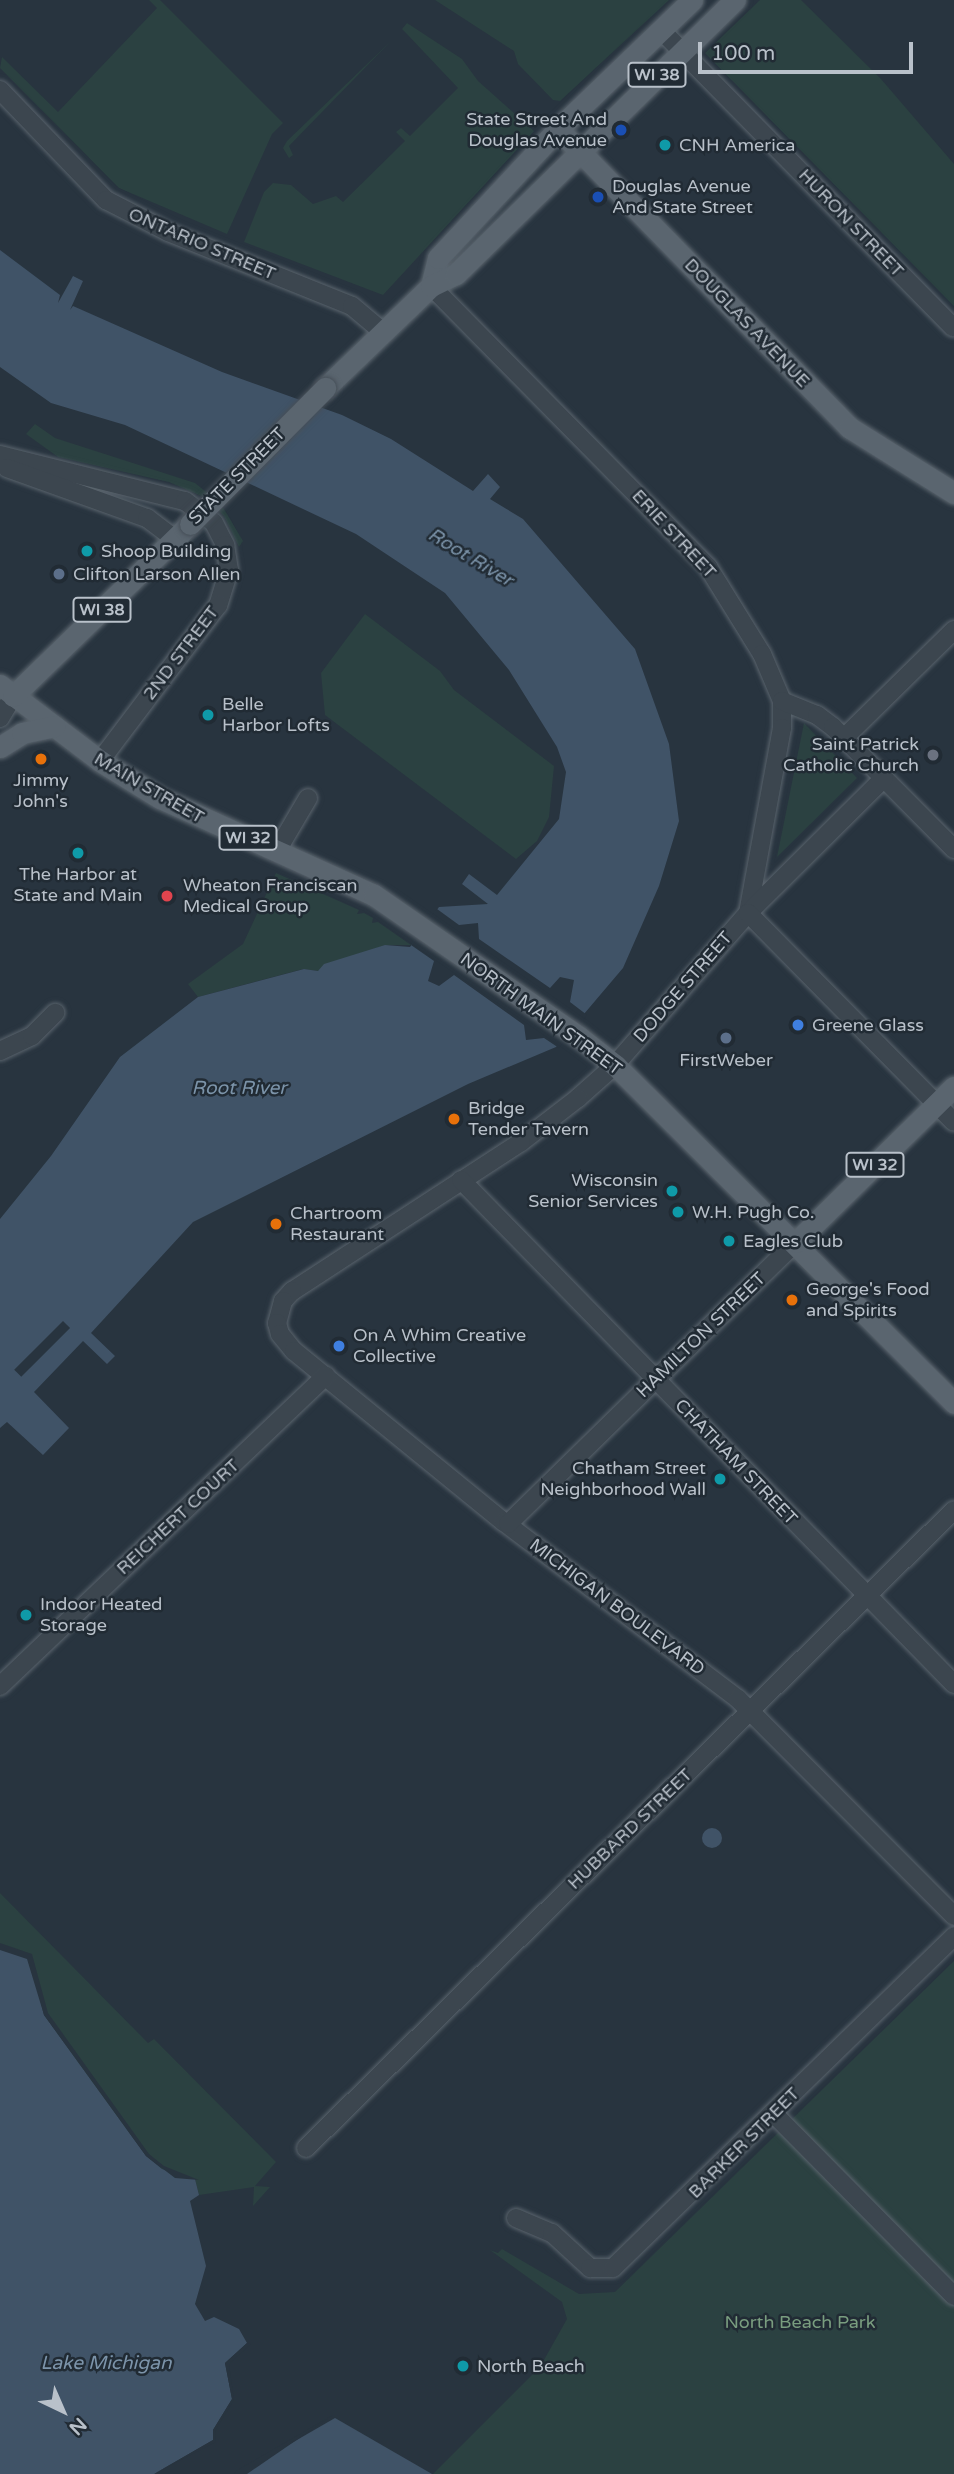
<!DOCTYPE html>
<style>
body{margin:0}
#map{position:relative;width:954px;height:2474px;overflow:hidden;background:#28343f;font-family:"Varela Round",sans-serif}
div>[style]{position:absolute}
.green>*{inset:0;background:#2b4141}
.water>*{inset:0;background:#405367}
.round{border-radius:50%}
.pier>*{inset:0;background:#28343f;transform-origin:0 0}
.roads{filter:drop-shadow(0 0 2px #5a646d) drop-shadow(0 0 2px #5a646d)}
.minor>*{height:18px;margin:-9px;padding:0 9px;transform-origin:9px;border-radius:9px;background:#3c464f}
.major>*{height:21px;margin:-10.5px;padding:0 10.5px;transform-origin:10.5px;border-radius:10.5px;background:#5a656f}
.bridges{filter:drop-shadow(0 0 2px #464f58) drop-shadow(0 0 2px #464f58)}
.major-bridge>*{height:21px;margin:-10.5px;padding:0 10.5px;transform-origin:10.5px;border-radius:10.5px;background:#5a656f}
.dots>*{width:19px;height:19px;translate:-50% -50%;box-sizing:border-box;border:4px solid #212b34;border-radius:50%}
span{translate:-50% -50%;white-space:nowrap;text-align:center;line-height:1.15;-webkit-text-stroke:5px #212b34;paint-order:stroke}
.shield-label span{padding:2px 5px;background:#212b34;border:2px solid;border-radius:5px;-webkit-text-stroke-width:0}
.shield-label{font-size:16px;color:#b9c1ca;font-weight:700}
.poi-label{font-size:18px;color:#b9c1ca}
.right{translate:-100% -50%;text-align:right}
.left{translate:0 -50%;text-align:left}
.street-label{font-size:18px;color:#b9c1ca}
.park-label{font-size:18px;color:#799d7f}
.water-label{font-size:19px;color:#7c94aa;font-style:italic}
.north{position:absolute;left:28px;top:2376px;width:70px;height:70px;-webkit-text-stroke:5px #212b34;paint-order:stroke;rotate:136deg;font-size:19px;font-weight:700;line-height:28px;text-align:center;color:#b9c1ca}
.north::after{content:'';display:block;margin:auto;width:24px;height:32px;background:#b9c1ca;clip-path:polygon(50% 0,100% 100%,50% 72%,0 100%)}
.scale{position:absolute;left:698px;top:42px;width:215px;height:32px;box-sizing:border-box;border:4px solid #b9c1ca;border-top:0;padding-left:9px;font-size:21px;line-height:24px;white-space:nowrap;color:#b9c1ca;-webkit-text-stroke:5px #212b34;paint-order:stroke}
</style>
<div id="map">
<div class="green">
<div style="clip-path:polygon(149px 0,160px 0,283px 123px,272px 134px,227px 234px,119px 188px,0 68px,2px 57px,58px 112px,157px 8px)"></div>
<div style="clip-path:polygon(435px 0,669px 0,560px 101px,553px 100px,518px 64px,514px 51px)"></div>
<div style="clip-path:polygon(760px 0,801px 0,881px 79px,954px 164px,954px 306px,705px 53px)"></div>
<div style="clip-path:polygon(407px 23px,462px 59px,478px 81px,534px 131px,383px 295px,244px 242px,264px 192px,273px 183px,291px 185px,313px 204px,336px 196px,343px 202px,405px 141px,396px 132px,401px 128px,410px 136px,458px 88px,405px 32px,402px 29px)"></div>
<div style="clip-path:polygon(391px 41px,289px 146px,293px 155px,289px 158px,283px 148px,287px 141px)"></div>
<div style="clip-path:polygon(35px 424px,55px 438px,195px 483px,221px 504px,243px 541px,239px 547px,224px 516px,204px 497px,169px 482px,58px 457px,26px 434px)"></div>
<div style="clip-path:polygon(365px 614px,440px 671px,454px 690px,554px 766px,549px 817px,537px 841px,516px 859px,325px 715px,321px 673px)"></div>
<div style="clip-path:polygon(804px 723px,857px 778px,777px 857px)"></div>
<div style="clip-path:polygon(276px 873px,359px 910px,357px 914px,364px 913px,373px 918px,372px 923px,378px 922px,411px 945px,385px 945px,318px 971px,303px 969px,198px 997px,188px 984px,243px 944px)"></div>
<div style="clip-path:polygon(0 1893px,148px 2043px,154px 2039px,276px 2162px,255px 2186px,270px 2187px,253px 2206px,254px 2187px,199px 2195px,195px 2179px,162px 2169px,110px 2111px,0 1947px)"></div>
<div style="clip-path:polygon(954px 1961px,954px 2474px,433px 2474px,540px 2367px,567px 2319px,562px 2302px,490px 2250px,498px 2253px,502px 2249px,579px 2294px,615px 2292px)"></div>
</div>
<div class="water">
<div style="clip-path:polygon(0 250px,60px 295px,58px 303px,73px 276px,83px 281px,70px 310px,73px 306px,222px 372px,342px 415px,391px 439px,473px 491px,488px 474px,500px 487px,490px 499px,523px 519px,635px 649px,669px 744px,679px 821px,659px 886px,623px 968px,556px 1047px,468px 1084px,193px 1222px,91px 1333px,115px 1356px,107px 1364px,83px 1341px,34px 1392px,69px 1428px,43px 1455px,7px 1422px,0 1428px,0 1219px,51px 1156px,120px 1057px,198px 997px,304px 969px,318px 971px,324px 964px,385px 945px,410px 947px,439px 907px,488px 904px,462px 884px,469px 874px,497px 895px,559px 819px,566px 772px,557px 747px,509px 670px,445px 593px,356px 534px,125px 425px,51px 403px,0 367px)"></div>
<div class="round" style="left:702px;top:1828px;width:20px;height:20px"></div>
<div style="clip-path:polygon(0 1947px,29px 1956px,44px 2015px,146px 2156px,162px 2169px,195px 2179px,199px 2195px,190px 2201px,206px 2266px,195px 2304px,205px 2321px,214px 2317px,239px 2329px,247px 2343px,225px 2363px,232px 2399px,213px 2430px,213px 2440px,154px 2474px,0 2474px)"></div>
<div style="clip-path:polygon(335px 2418px,432px 2474px,238px 2474px)"></div>
</div>
<div class="pier">
<div style="clip-path:polygon(437px 909px,459px 925px,478px 923px,479px 939px,550px 988px,560px 977px,574px 980px,570px 1002px,587px 1015px,559px 1048px,544px 1038px,526px 1040px,524px 1025px,454px 975px,439px 986px,428px 981px,434px 961px,411px 945px)"></div>
<div style="left:63px;top:1321px;width:10px;height:69px;rotate:45deg"></div>
<div style="clip-path:polygon(0 1943px,32px 1954px,48px 2013px,149px 2154px,164px 2166px,199px 2180px,175px 2178px,146px 2156px,44px 2015px,27px 1959px,0 1950px)"></div>
<div style="clip-path:polygon(247px 2343px,251px 2344px,229px 2364px,234px 2400px,215px 2431px,216px 2442px,154px 2474px,213px 2440px,213px 2430px,232px 2399px,225px 2363px)"></div>
<div style="clip-path:polygon(333px 2415px,247px 2474px,234px 2474px,236px 2471px)"></div>
</div>
<div class="roads">
<div class="minor">
<div style="left:661px;top:30px;width:417px;rotate:45.5deg"></div>
<div style="left:0;top:90px;width:153px;rotate:46.1deg"></div>
<div style="left:106px;top:200px;width:70px;rotate:27.3deg"></div>
<div style="left:168px;top:232px;width:198px;rotate:21.9deg"></div>
<div style="left:352px;top:306px;width:39px;rotate:40deg"></div>
<div style="left:431px;top:286px;width:395px;rotate:45.4deg"></div>
<div style="left:708px;top:567px;width:102px;rotate:58.2deg"></div>
<div style="left:762px;top:654px;width:51px;rotate:66.9deg"></div>
<div style="left:782px;top:701px;width:27px;rotate:90deg"></div>
<div style="left:782px;top:728px;width:188px;rotate:100.4deg"></div>
<div style="left:0;top:455px;width:191px;rotate:14deg"></div>
<div style="left:185px;top:501px;width:36px;rotate:37deg"></div>
<div style="left:214px;top:523px;width:25px;rotate:63deg"></div>
<div style="left:225px;top:545px;width:25px;rotate:81deg"></div>
<div style="left:229px;top:570px;width:37px;rotate:107deg"></div>
<div style="left:218px;top:605px;width:196px;rotate:127.1deg"></div>
<div style="left:7px;top:468px;width:149px;rotate:19.7deg"></div>
<div style="left:147px;top:518px;width:35px;rotate:37deg"></div>
<div style="left:782px;top:701px;width:38px;rotate:22deg"></div>
<div style="left:817px;top:715px;width:20px;rotate:37deg"></div>
<div style="left:833px;top:727px;width:172px;rotate:45.2deg"></div>
<div style="left:0;top:718px;width:26px;rotate:-59deg"></div>
<div style="left:844px;top:738px;width:154px;rotate:-44.5deg"></div>
<div style="left:884px;top:778px;width:192px;rotate:135.2deg"></div>
<div style="left:748px;top:913px;width:202px;rotate:131.2deg"></div>
<div style="left:615px;top:1065px;width:50px;rotate:138.3deg"></div>
<div style="left:578px;top:1098px;width:72px;rotate:142.3deg"></div>
<div style="left:521px;top:1142px;width:273px;rotate:146.9deg"></div>
<div style="left:292px;top:1291px;width:13px;rotate:132deg"></div>
<div style="left:283px;top:1301px;width:23px;rotate:105deg"></div>
<div style="left:277px;top:1323px;width:11px;rotate:75deg"></div>
<div style="left:280px;top:1334px;width:22px;rotate:51deg"></div>
<div style="left:294px;top:1351px;width:271px;rotate:39.2deg"></div>
<div style="left:504px;top:1522px;width:293px;rotate:37.1deg"></div>
<div style="left:738px;top:1699px;width:306px;rotate:45.1deg"></div>
<div style="left:278px;top:849px;width:59px;rotate:-59.5deg"></div>
<div style="left:748px;top:913px;width:293px;rotate:45.4deg"></div>
<div style="left:0;top:1051px;width:35px;rotate:-25deg"></div>
<div style="left:32px;top:1036px;width:33px;rotate:-45deg"></div>
<div style="left:461px;top:1180px;width:705px;rotate:45.63deg"></div>
<div style="left:508px;top:1524px;width:403px;rotate:-44.4deg"></div>
<div style="left:0;top:1686px;width:450px;rotate:-43.6deg"></div>
<div style="left:774px;top:2114px;width:256px;rotate:45.3deg"></div>
<div style="left:306px;top:2148px;width:909px;rotate:-44.55deg"></div>
<div style="left:516px;top:2218px;width:39px;rotate:23deg"></div>
<div style="left:552px;top:2233px;width:52px;rotate:42.6deg"></div>
<div style="left:590px;top:2268px;width:23px"></div>
<div style="left:613px;top:2268px;width:476px;rotate:-44.2deg"></div>
</div>
<div class="major">
<div style="left:558px;top:129px;width:418px;rotate:45.7deg"></div>
<div style="left:850px;top:428px;width:123px;rotate:32deg"></div>
<div style="left:431px;top:286px;width:29px;rotate:-76deg"></div>
<div style="left:438px;top:258px;width:176px;rotate:-47.1deg"></div>
<div style="left:558px;top:129px;width:186px;rotate:-43.9deg"></div>
<div style="left:325px;top:388px;width:147px;rotate:-43.9deg"></div>
<div style="left:431px;top:286px;width:28px;rotate:-26deg"></div>
<div style="left:456px;top:274px;width:391px;rotate:-44.5deg"></div>
<div style="left:0;top:685px;width:126px;rotate:37.2deg"></div>
<div style="left:100px;top:761px;width:70px;rotate:31.7deg"></div>
<div style="left:160px;top:798px;width:235px;rotate:24.4deg"></div>
<div style="left:374px;top:895px;width:249px;rotate:34.7deg"></div>
<div style="left:579px;top:1037px;width:46px;rotate:37.9deg"></div>
<div style="left:615px;top:1065px;width:479px;rotate:44.9deg"></div>
<div style="left:13px;top:696px;width:247px;rotate:-44.2deg"></div>
<div style="left:0;top:747px;width:26px;rotate:-32deg"></div>
<div style="left:22px;top:733px;width:33px;rotate:-12deg"></div>
<div style="left:796px;top:1242px;width:221px;rotate:-44.5deg"></div>
</div>
</div>
<div class="bridges">
<div class="major-bridge">
<div style="left:190px;top:524px;width:192px;rotate:-45.2deg"></div>
</div>
</div>
<div class="dots">
<div style="left:621px;top:130px;background:#1a4fb4"></div>
<div style="left:665px;top:145px;background:#0f9aa8"></div>
<div style="left:598px;top:197px;background:#1a4fb4"></div>
<div style="left:87px;top:551px;background:#0f9aa8"></div>
<div style="left:59px;top:574px;background:#5c6f8a"></div>
<div style="left:208px;top:715px;background:#0f9aa8"></div>
<div style="left:933px;top:755px;background:#6b7280"></div>
<div style="left:41px;top:759px;background:#e8710a"></div>
<div style="left:78px;top:853px;background:#0f9aa8"></div>
<div style="left:167px;top:896px;background:#e0444e"></div>
<div style="left:798px;top:1025px;background:#3f7fe0"></div>
<div style="left:726px;top:1038px;background:#5c6f8a"></div>
<div style="left:454px;top:1119px;background:#e8710a"></div>
<div style="left:672px;top:1191px;background:#0f9aa8"></div>
<div style="left:678px;top:1212px;background:#0f9aa8"></div>
<div style="left:276px;top:1224px;background:#e8710a"></div>
<div style="left:729px;top:1241px;background:#0f9aa8"></div>
<div style="left:792px;top:1300px;background:#e8710a"></div>
<div style="left:339px;top:1346px;background:#3f7fe0"></div>
<div style="left:720px;top:1479px;background:#0f9aa8"></div>
<div style="left:26px;top:1615px;background:#0f9aa8"></div>
<div style="left:463px;top:2366px;background:#0f9aa8"></div>
</div>
<div class="shield-label">
<span style="left:657px;top:75px">WI 38</span>
<span style="left:102px;top:610px">WI 38</span>
<span style="left:248px;top:838px">WI 32</span>
<span style="left:875px;top:1165px">WI 32</span>
</div>
<div class="poi-label">
<span class="right" style="left:607px;top:130px">State Street And<br>Douglas Avenue</span>
<span class="left" style="left:679px;top:145px">CNH America</span>
<span class="left" style="left:612px;top:197px">Douglas Avenue<br>And State Street</span>
<span class="left" style="left:101px;top:551px">Shoop Building</span>
<span class="left" style="left:73px;top:574px">Clifton Larson Allen</span>
<span class="left" style="left:222px;top:715px">Belle<br>Harbor Lofts</span>
<span class="right" style="left:919px;top:755px">Saint Patrick<br>Catholic Church</span>
<span style="left:41px;top:791px">Jimmy<br>John's</span>
<span style="left:78px;top:885px">The Harbor at<br>State and Main</span>
<span class="left" style="left:183px;top:896px">Wheaton Franciscan<br>Medical Group</span>
<span class="left" style="left:812px;top:1025px">Greene Glass</span>
<span style="left:726px;top:1060px">FirstWeber</span>
<span class="left" style="left:468px;top:1119px">Bridge<br>Tender Tavern</span>
<span class="right" style="left:658px;top:1191px">Wisconsin<br>Senior Services</span>
<span class="left" style="left:692px;top:1212px">W.H. Pugh Co.</span>
<span class="left" style="left:290px;top:1224px">Chartroom<br>Restaurant</span>
<span class="left" style="left:743px;top:1241px">Eagles Club</span>
<span class="left" style="left:806px;top:1300px">George's Food<br>and Spirits</span>
<span class="left" style="left:353px;top:1346px">On A Whim Creative<br>Collective</span>
<span class="right" style="left:706px;top:1479px">Chatham Street<br>Neighborhood Wall</span>
<span class="left" style="left:40px;top:1615px">Indoor Heated<br>Storage</span>
<span class="left" style="left:477px;top:2366px">North Beach</span>
</div>
<div class="street-label">
<span style="left:851px;top:223px;rotate:46deg">HURON STREET</span>
<span style="left:202px;top:244px;rotate:23deg">ONTARIO STREET</span>
<span style="left:747px;top:323px;rotate:46deg">DOUGLAS AVENUE</span>
<span style="left:237px;top:476px;rotate:-45deg">STATE STREET</span>
<span style="left:674px;top:534px;rotate:47deg">ERIE STREET</span>
<span style="left:181px;top:653px;rotate:-53deg">2ND STREET</span>
<span style="left:149px;top:788px;rotate:30deg">MAIN STREET</span>
<span style="left:683px;top:987px;rotate:-49deg">DODGE STREET</span>
<span style="left:541px;top:1014px;rotate:36deg">NORTH MAIN STREET</span>
<span style="left:701px;top:1335px;rotate:-44deg">HAMILTON STREET</span>
<span style="left:736px;top:1462px;rotate:46deg">CHATHAM STREET</span>
<span style="left:178px;top:1517px;rotate:-43deg">REICHERT COURT</span>
<span style="left:617px;top:1607px;rotate:37deg">MICHIGAN BOULEVARD</span>
<span style="left:630px;top:1829px;rotate:-44deg">HUBBARD STREET</span>
<span style="left:744px;top:2143px;rotate:-45deg">BARKER STREET</span>
</div>
<div class="park-label">
<span style="left:800px;top:2322px">North Beach Park</span>
</div>
<div class="water-label">
<span style="left:470px;top:558px;rotate:31deg">Root River</span>
<span style="left:239px;top:1089px">Root River</span>
<span style="left:106px;top:2364px">Lake Michigan</span>
</div>
<div class="north">N</div>
<div class="scale">100 m</div>
</div>
